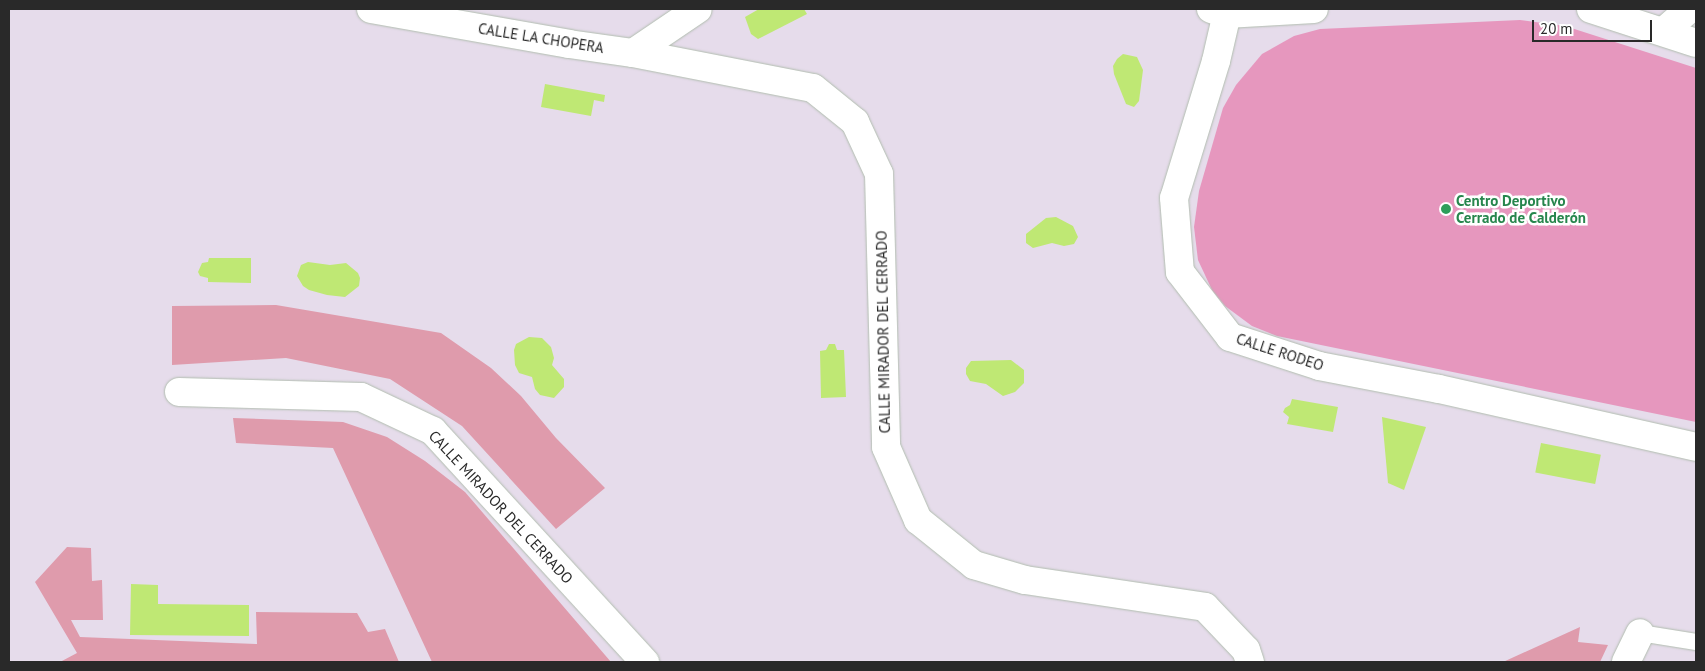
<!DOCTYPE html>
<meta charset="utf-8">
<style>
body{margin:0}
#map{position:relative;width:1705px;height:671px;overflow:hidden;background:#e6dceb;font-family:"PT Sans",sans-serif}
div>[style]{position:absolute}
.green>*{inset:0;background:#df9bac}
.pitch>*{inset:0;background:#e697be}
.water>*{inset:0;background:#bfe874;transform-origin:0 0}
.roads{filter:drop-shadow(0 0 1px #b1bdaf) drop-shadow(0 0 1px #b1bdaf)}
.service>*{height:16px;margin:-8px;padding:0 8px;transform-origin:8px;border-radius:8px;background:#fff}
.minor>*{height:28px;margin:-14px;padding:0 14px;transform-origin:14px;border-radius:14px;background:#fff}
.dots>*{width:14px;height:14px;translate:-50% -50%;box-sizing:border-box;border:2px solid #fff;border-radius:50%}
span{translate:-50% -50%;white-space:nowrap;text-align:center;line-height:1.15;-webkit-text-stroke:5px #fff;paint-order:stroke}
.street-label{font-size:15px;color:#292929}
.leisure-label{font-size:15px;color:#27864d;font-weight:700}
.left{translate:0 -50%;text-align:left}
.frame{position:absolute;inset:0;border:10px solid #292929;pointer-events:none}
.scale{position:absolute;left:1532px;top:20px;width:120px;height:22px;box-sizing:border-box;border:2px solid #292929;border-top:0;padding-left:6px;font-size:15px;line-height:18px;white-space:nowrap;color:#292929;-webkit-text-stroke:4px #fff;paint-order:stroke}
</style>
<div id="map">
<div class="green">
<div style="clip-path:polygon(276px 305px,441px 333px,491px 368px,521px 396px,556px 438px,605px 488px,556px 529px,462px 426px,390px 379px,286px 358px,172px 365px,172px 306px)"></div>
<div style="clip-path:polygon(233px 418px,343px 422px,387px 437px,425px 461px,465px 492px,611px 662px,432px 662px,333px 448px,236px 443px)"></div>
<div style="clip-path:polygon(67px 547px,91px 548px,92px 581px,102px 580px,103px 620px,71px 620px,80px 637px,257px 644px,256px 612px,357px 613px,368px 632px,385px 629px,399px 662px,60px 662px,77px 653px,35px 582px)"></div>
<div style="clip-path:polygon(1580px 627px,1578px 642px,1608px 645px,1600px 662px,1503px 662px)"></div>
</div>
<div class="pitch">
<div style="clip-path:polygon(1520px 20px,1565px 26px,1696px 68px,1696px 422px,1277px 336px,1252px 326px,1225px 306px,1212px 290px,1198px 260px,1194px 227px,1199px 191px,1223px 108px,1236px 85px,1262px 54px,1294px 36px,1320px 29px)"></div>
</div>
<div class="water">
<div style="clip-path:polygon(759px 9px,804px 9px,807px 14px,758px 39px,751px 34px,745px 17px)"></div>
<div style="clip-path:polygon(1123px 54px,1137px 57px,1143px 70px,1139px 101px,1134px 107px,1126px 104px,1114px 74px,1113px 66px,1117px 59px)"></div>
<div style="clip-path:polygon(545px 84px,605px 95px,604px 102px,594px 100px,591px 116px,541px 107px)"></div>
<div style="clip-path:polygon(1056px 217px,1073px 226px,1078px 237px,1074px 244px,1064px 246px,1052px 243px,1033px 248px,1026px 243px,1026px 234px,1046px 218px)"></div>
<div style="clip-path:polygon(209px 258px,251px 258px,251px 283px,208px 282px,208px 278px,200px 276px,198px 272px,202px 263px,208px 262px)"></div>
<div style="clip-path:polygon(308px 262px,330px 265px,346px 263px,358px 273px,360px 278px,359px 286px,345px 297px,327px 295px,309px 290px,303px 286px,297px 276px,301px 265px)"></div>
<div style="clip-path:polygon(529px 337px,542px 338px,551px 347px,554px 358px,552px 365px,564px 379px,564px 387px,554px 398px,540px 395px,535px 389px,532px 377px,519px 373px,515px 365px,514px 350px,516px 344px)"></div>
<div style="clip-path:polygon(829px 344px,835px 344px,837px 350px,844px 350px,846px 397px,821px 398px,820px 351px,826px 350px)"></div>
<div style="clip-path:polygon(1011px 360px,1024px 370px,1024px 383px,1015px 392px,1003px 396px,986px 384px,970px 381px,966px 374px,966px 368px,971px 361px)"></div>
<div style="clip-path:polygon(1292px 399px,1338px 407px,1333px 432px,1287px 424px,1289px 417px,1283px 412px,1285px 408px,1290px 405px)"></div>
<div style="clip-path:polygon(1382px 417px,1426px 427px,1404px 490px,1388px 483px)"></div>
<div style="left:1541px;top:443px;width:61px;height:30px;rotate:11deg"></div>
<div style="clip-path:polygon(131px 584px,158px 585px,158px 604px,249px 605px,249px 636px,130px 635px)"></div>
</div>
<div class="roads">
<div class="service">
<div style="left:1640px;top:633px;width:57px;rotate:9.1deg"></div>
</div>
<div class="minor">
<div style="left:371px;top:9px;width:201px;rotate:10deg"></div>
<div style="left:569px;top:44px;width:65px;rotate:8deg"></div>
<div style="left:633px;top:53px;width:183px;rotate:11deg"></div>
<div style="left:813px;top:88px;width:54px;rotate:39deg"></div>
<div style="left:855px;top:122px;width:57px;rotate:65.2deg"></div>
<div style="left:879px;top:174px;width:273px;rotate:88.5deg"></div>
<div style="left:886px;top:447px;width:80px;rotate:66.3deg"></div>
<div style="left:918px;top:520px;width:72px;rotate:38.8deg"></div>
<div style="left:974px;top:565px;width:53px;rotate:16.4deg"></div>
<div style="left:1025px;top:580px;width:182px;rotate:8.5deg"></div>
<div style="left:1205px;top:607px;width:59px;rotate:46.4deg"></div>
<div style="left:1246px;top:650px;width:13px;rotate:72deg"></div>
<div style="left:1211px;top:9px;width:16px;rotate:18deg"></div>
<div style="left:1226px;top:14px;width:88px;rotate:-3.3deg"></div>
<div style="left:1228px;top:9px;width:53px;rotate:103deg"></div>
<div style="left:1216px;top:61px;width:143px;rotate:107deg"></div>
<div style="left:1174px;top:198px;width:74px;rotate:85.4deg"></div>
<div style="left:1180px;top:272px;width:82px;rotate:52.4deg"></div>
<div style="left:1230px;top:337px;width:94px;rotate:18deg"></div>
<div style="left:1319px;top:366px;width:122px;rotate:10.9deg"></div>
<div style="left:1439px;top:389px;width:263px;rotate:12.7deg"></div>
<div style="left:1591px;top:9px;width:110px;rotate:17.9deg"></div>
<div style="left:1664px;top:31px;width:33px;rotate:-41deg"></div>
<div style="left:633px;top:53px;width:78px;rotate:-34.1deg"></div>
<div style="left:179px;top:392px;width:182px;rotate:1.6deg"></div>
<div style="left:361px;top:397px;width:80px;rotate:25.3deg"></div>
<div style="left:433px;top:431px;width:314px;rotate:47.5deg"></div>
<div style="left:1626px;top:662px;width:32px;rotate:-64deg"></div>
</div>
</div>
<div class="dots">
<div style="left:1446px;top:209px;background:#2e9e5b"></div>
</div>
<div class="street-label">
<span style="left:541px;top:38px;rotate:9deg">CALLE LA CHOPERA</span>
<span style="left:883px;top:332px;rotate:-91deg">CALLE MIRADOR DEL CERRADO</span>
<span style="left:1280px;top:352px;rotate:18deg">CALLE RODEO</span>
<span style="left:501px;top:507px;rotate:47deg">CALLE MIRADOR DEL CERRADO</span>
</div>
<div class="leisure-label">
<span class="left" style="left:1456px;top:209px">Centro Deportivo<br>Cerrado de Calderón</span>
</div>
<div class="frame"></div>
<div class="scale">20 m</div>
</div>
